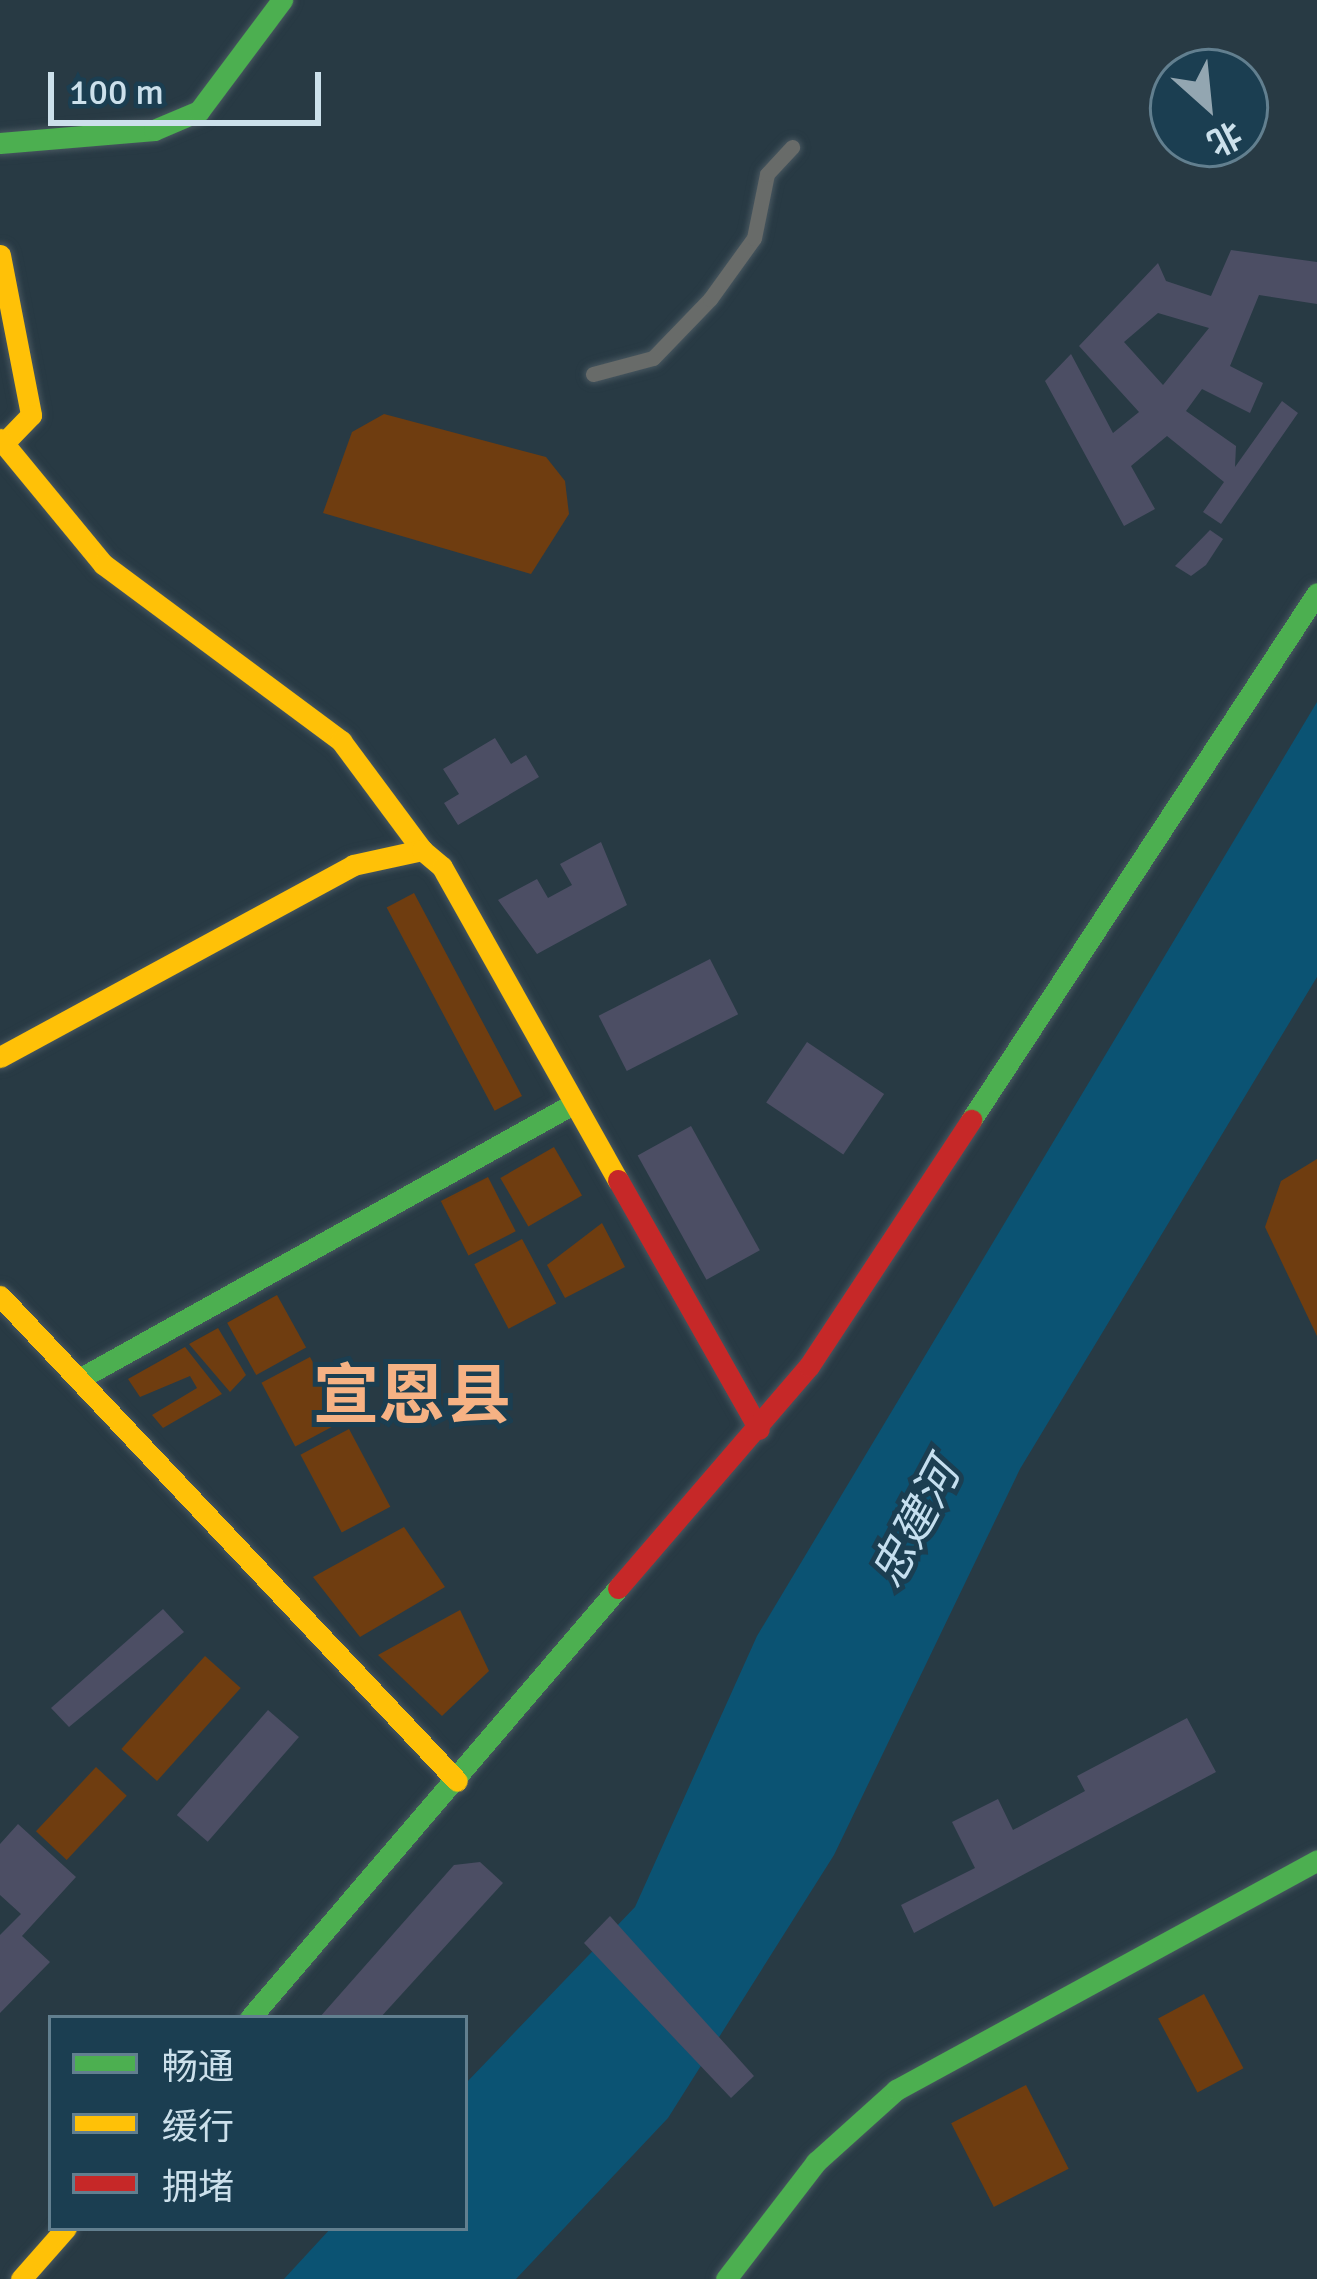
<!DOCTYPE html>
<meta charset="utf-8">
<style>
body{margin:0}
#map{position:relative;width:1317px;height:2279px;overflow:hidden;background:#283a44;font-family:Signika,"Noto Sans SC",sans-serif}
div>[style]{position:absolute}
.green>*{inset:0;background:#6f3d10;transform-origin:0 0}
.water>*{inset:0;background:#0b5373}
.building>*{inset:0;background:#4c4e64;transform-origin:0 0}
.roads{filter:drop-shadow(0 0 3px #485760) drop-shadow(0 0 3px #485760)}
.street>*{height:15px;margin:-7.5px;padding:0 7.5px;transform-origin:7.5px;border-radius:7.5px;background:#686b69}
.fast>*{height:21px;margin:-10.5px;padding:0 10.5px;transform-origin:10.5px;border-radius:10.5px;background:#4caf50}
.slow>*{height:21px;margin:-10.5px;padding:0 10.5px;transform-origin:10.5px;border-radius:10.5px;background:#ffc107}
.jam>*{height:21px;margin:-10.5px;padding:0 10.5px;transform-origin:10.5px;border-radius:10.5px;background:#c62828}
span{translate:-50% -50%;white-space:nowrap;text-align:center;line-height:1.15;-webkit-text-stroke:10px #1b3e51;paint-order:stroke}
.water-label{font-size:45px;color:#c5dfef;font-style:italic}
.town-label{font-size:66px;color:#f6b284;font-weight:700}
.legend{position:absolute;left:48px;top:2015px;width:420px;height:216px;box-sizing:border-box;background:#1b3e51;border:3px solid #627f8f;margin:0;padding:15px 21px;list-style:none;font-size:36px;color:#cce0eb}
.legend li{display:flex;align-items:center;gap:24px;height:60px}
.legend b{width:60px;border:3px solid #627f8f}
.north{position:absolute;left:1149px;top:48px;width:120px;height:120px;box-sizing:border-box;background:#1b3e51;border:3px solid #627f8f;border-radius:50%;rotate:153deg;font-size:33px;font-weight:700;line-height:48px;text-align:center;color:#cce0eb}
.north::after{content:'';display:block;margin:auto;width:42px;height:54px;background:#93a6b1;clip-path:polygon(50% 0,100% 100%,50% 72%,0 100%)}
.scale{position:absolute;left:48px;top:72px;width:273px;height:54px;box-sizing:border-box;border:6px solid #cce0eb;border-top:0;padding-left:15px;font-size:36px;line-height:42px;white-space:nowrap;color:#cce0eb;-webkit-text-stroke:9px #1b3e51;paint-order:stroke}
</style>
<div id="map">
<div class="green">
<div style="clip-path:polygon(384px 414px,546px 457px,565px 481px,569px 514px,531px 574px,323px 513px,352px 432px)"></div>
<div style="left:414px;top:893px;width:230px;height:31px;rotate:62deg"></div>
<div style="left:554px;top:1147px;width:56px;height:62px;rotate:60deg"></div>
<div style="clip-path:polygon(1317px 1159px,1317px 1336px,1265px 1227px,1281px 1181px)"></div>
<div style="left:488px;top:1177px;width:61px;height:53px;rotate:63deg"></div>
<div style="clip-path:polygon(602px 1223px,625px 1267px,565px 1298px,547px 1265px)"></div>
<div style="left:522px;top:1239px;width:73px;height:54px;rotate:62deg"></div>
<div style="left:277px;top:1295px;width:60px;height:57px;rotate:61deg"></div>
<div style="clip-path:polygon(218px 1328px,246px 1375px,230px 1392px,189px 1344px)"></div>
<div style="clip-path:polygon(185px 1347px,222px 1394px,163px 1428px,152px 1415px,197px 1388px,190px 1376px,140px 1397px,128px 1379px)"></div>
<div style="left:310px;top:1357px;width:72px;height:55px;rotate:62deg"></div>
<div style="left:349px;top:1429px;width:88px;height:55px;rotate:62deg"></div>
<div style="clip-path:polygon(404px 1527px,445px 1587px,360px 1637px,313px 1577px)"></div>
<div style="clip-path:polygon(460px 1610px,489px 1671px,442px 1716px,378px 1655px)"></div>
<div style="left:205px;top:1656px;width:48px;height:125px;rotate:42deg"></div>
<div style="left:96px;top:1767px;width:42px;height:88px;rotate:43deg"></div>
<div style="left:1204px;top:1994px;width:84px;height:52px;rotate:62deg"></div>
<div style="left:1026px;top:2085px;width:94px;height:84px;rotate:63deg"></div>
</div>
<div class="water">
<div style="clip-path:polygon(1317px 702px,1317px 977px,1020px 1469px,834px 1855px,668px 2118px,516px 2279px,284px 2279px,331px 2228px,465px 2228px,465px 2084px,635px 1907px,757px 1636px)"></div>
</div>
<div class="building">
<div style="clip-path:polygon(evenodd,1231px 250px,1317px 262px,1317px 304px,1259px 295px,1230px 366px,1263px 383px,1250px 413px,1202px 389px,1186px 411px,1236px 446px,1235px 467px,1282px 401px,1298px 413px,1221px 524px,1203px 512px,1224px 482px,1167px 436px,1131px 466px,1155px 509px,1124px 526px,1045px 381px,1071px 354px,1113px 433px,1139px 412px,1079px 346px,1158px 263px,1166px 281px,1211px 296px,1231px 250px,1158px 313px,1209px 328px,1163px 385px,1124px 342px,1158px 313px)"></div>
<div style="clip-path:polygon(1210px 530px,1223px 539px,1206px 565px,1191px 576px,1175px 566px)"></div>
<div style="clip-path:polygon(495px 738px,511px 764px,526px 755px,539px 777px,458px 825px,444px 803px,459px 794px,443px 769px)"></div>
<div style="clip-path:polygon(601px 842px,627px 905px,537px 954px,498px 900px,537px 879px,548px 898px,572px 885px,560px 864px)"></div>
<div style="left:710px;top:959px;width:62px;height:125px;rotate:63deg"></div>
<div style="left:807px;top:1042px;width:93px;height:73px;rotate:34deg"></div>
<div style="left:691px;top:1126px;width:142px;height:61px;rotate:61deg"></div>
<div style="clip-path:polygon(163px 1609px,184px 1632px,69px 1727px,51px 1708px)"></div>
<div style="left:268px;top:1710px;width:41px;height:139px;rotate:41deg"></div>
<div style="clip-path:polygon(1187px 1718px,1216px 1772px,914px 1933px,901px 1905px,975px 1868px,952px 1822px,998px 1799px,1013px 1830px,1085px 1791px,1077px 1776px)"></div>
<div style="clip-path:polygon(18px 1824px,76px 1877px,22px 1936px,50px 1962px,0 2013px,0 1935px,21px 1914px,0 1895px,0 1844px)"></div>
<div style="clip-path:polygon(480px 1862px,503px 1883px,380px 2018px,319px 2018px,454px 1865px)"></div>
<div style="clip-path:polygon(610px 1916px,754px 2076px,731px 2098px,584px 1943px)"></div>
</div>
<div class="roads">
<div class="street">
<div style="left:593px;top:374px;width:62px;rotate:-14.9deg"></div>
<div style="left:653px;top:358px;width:82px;rotate:-46deg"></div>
<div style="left:710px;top:299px;width:75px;rotate:-54.2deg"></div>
<div style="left:754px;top:238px;width:65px;rotate:-78.5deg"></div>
<div style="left:767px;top:174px;width:37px;rotate:-47deg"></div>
</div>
<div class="fast">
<div style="left:0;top:143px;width:155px;rotate:-4.8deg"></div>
<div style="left:154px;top:130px;width:49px;rotate:-22.9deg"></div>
<div style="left:199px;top:111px;width:139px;rotate:-53.2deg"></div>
<div style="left:971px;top:1120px;width:630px;rotate:-56.71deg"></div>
<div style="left:79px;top:1379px;width:563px;rotate:-29.11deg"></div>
<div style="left:250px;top:2018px;width:566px;rotate:-49.44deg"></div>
<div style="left:726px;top:2279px;width:148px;rotate:-52.4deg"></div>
<div style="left:816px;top:2162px;width:108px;rotate:-42deg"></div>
<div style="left:896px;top:2090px;width:480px;rotate:-28.6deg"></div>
</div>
<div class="slow">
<div style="left:0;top:255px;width:163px;rotate:79deg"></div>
<div style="left:31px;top:415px;width:40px;rotate:134deg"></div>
<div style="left:0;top:439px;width:162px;rotate:50.5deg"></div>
<div style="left:103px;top:564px;width:297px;rotate:36.6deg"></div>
<div style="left:341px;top:741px;width:136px;rotate:53.4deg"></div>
<div style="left:0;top:1057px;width:402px;rotate:-28.5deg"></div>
<div style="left:353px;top:865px;width:71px;rotate:-12.3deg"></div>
<div style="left:422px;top:850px;width:26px;rotate:40deg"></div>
<div style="left:442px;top:867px;width:359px;rotate:60.7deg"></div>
<div style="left:0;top:1296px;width:666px;rotate:46.7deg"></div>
<div style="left:21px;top:2279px;width:68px;rotate:-48.6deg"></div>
</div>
<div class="jam">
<div style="left:618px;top:1180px;width:286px;rotate:60.5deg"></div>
<div style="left:618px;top:1588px;width:293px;rotate:-49.3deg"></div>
<div style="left:809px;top:1366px;width:295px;rotate:-56.6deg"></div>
</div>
</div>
<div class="water-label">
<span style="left:916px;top:1524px;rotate:-62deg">忠建河</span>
</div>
<div class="town-label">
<span style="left:412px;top:1397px">宣恩县</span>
</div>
<ul class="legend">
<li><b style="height:15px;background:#4caf50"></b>畅通</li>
<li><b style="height:15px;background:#ffc107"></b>缓行</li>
<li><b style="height:15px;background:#c62828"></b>拥堵</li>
</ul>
<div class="north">北</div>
<div class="scale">100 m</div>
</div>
